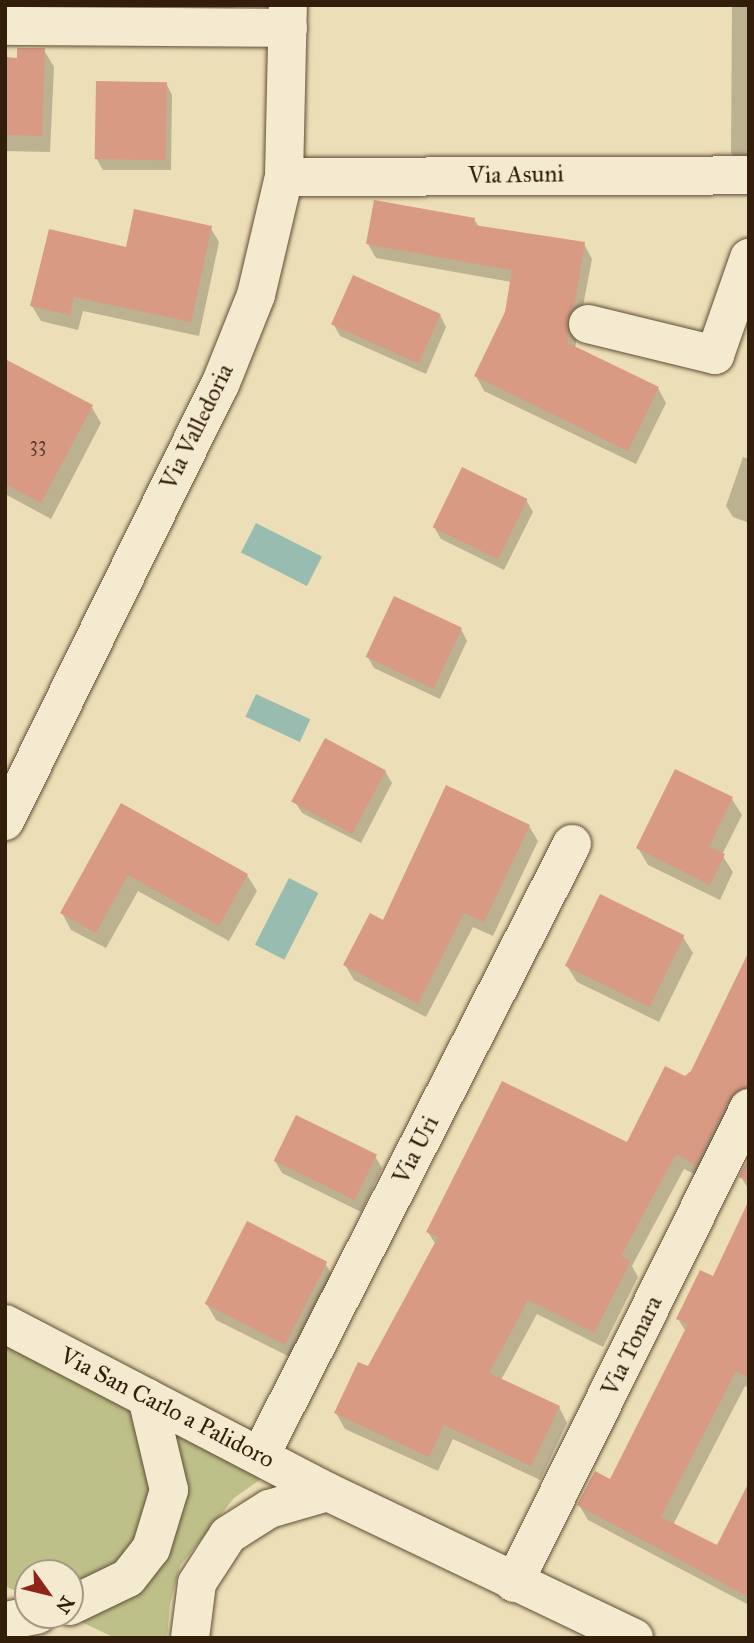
<!DOCTYPE html>
<style>
body{margin:0}
#map{position:relative;width:754px;height:1643px;overflow:hidden;background:#ecdeb6;font-family:"IM FELL Great Primer",serif}
div>[style]{position:absolute}
.green>*{inset:0;background:#bec089}
.water>*{inset:0;background:#99bcb0;transform-origin:0 0}
.shadow>*{inset:0;background:#0003}
.building>*{inset:0;background:#d99a84;transform-origin:0 0}
.roads{filter:drop-shadow(0 0 2px #614e36) drop-shadow(0 0 2px #614e36)}
.minor>*{height:38px;margin:-19px;padding:0 19px;transform-origin:19px;border-radius:19px;background:#f3ead0}
span{translate:-50% -50%;white-space:nowrap;text-align:center;line-height:1.15;-webkit-text-stroke:6px #f3ead0;paint-order:stroke}
.number-label{font-size:21px;color:#5c3d2a}
.number-label span{-webkit-text-stroke-width:0}
.street-label{font-size:24px;color:#331e0c}
.frame{position:absolute;inset:0;border:7px solid #331e0c;pointer-events:none}
.north{position:absolute;left:14px;top:1559px;width:70px;height:70px;box-sizing:border-box;background:#f3ead0;border:2px solid #a69882;border-radius:50%;rotate:124deg;font-size:19px;font-weight:700;line-height:28px;text-align:center;color:#331e0c}
.north::after{content:'';display:block;margin:auto;width:24px;height:32px;background:#8f2418;clip-path:polygon(50% 0,100% 100%,50% 72%,0 100%)}
</style>
<div id="map">
<div class="green">
<div style="clip-path:polygon(5px 1346px,264px 1477px,234px 1498px,180px 1566px,170px 1604px,167px 1638px,115px 1638px,67px 1615px,70px 1573px,28px 1573px,28px 1597px,5px 1586px)"></div>
</div>
<div class="water">
<div style="left:256px;top:523px;width:74px;height:33px;rotate:27deg"></div>
<div style="left:256px;top:694px;width:60px;height:25px;rotate:25deg"></div>
<div style="left:289px;top:878px;width:33px;height:75px;rotate:27deg"></div>
</div>
<div class="shadow">
<div style="clip-path:polygon(5px 5px,53px 5px,53px 16px,5px 11px)"></div>
<div style="clip-path:polygon(181px 5px,233px 5px,233px 9px,182px 7px)"></div>
<div style="clip-path:polygon(732px 5px,749px 5px,749px 169px,741px 169px,731px 153px)"></div>
<div style="clip-path:polygon(44px 50px,54px 67px,50px 152px,5px 151px,5px 59px,19px 59px)"></div>
<div style="clip-path:polygon(166px 83px,172px 95px,171px 170px,103px 170px,96px 158px)"></div>
<div style="clip-path:polygon(474px 219px,479px 227px,584px 244px,592px 259px,575px 348px,658px 388px,666px 403px,636px 464px,484px 391px,476px 376px,507px 313px,512px 282px,376px 258px,368px 244px)"></div>
<div style="clip-path:polygon(210px 227px,219px 242px,199px 336px,83px 311px,78px 330px,41px 321px,32px 306px,128px 249px)"></div>
<div style="clip-path:polygon(440px 315px,446px 327px,426px 374px,340px 336px,334px 325px)"></div>
<div style="clip-path:polygon(5px 361px,91px 406px,101px 423px,51px 519px,5px 494px)"></div>
<div style="clip-path:polygon(743px 457px,749px 459px,749px 523px,733px 517px,726px 506px)"></div>
<div style="clip-path:polygon(526px 500px,533px 512px,504px 570px,441px 539px,434px 527px)"></div>
<div style="clip-path:polygon(461px 629px,467px 641px,440px 699px,374px 668px,367px 656px)"></div>
<div style="clip-path:polygon(385px 771px,392px 783px,361px 843px,302px 813px,295px 802px)"></div>
<div style="clip-path:polygon(732px 799px,742px 815px,722px 855px,733px 872px,720px 900px,648px 865px,638px 848px)"></div>
<div style="clip-path:polygon(121px 806px,247px 875px,257px 891px,229px 941px,138px 891px,106px 948px,71px 930px,62px 913px)"></div>
<div style="clip-path:polygon(529px 826px,538px 841px,493px 936px,473px 927px,426px 1017px,354px 980px,345px 965px,384px 922px)"></div>
<div style="clip-path:polygon(683px 937px,693px 953px,659px 1022px,577px 982px,567px 966px)"></div>
<div style="clip-path:polygon(749px 955px,749px 1106px,705px 1179px,684px 1169px,632px 1266px,638px 1277px,603px 1347px,537px 1314px,501px 1380px,559px 1407px,567px 1423px,540px 1480px,453px 1439px,438px 1471px,345px 1429px,336px 1413px,369px 1369px,436px 1245px,428px 1232px,627px 1144px,693px 1072px)"></div>
<div style="clip-path:polygon(375px 1156px,382px 1168px,361px 1212px,282px 1173px,275px 1161px)"></div>
<div style="clip-path:polygon(749px 1162px,749px 1190px,741px 1177px)"></div>
<div style="clip-path:polygon(749px 1204px,749px 1388px,745px 1386px,673px 1525px,717px 1547px,749px 1496px,749px 1605px,588px 1520px,579px 1505px,611px 1481px,686px 1332px,678px 1319px,713px 1278px)"></div>
<div style="clip-path:polygon(325px 1263px,335px 1280px,294px 1359px,216px 1320px,206px 1303px)"></div>
</div>
<div class="building">
<div style="clip-path:polygon(17px 48px,45px 48px,42px 136px,5px 135px,5px 57px,17px 58px)"></div>
<div style="left:96px;top:81px;width:71px;height:78px;rotate:1deg"></div>
<div style="clip-path:polygon(374px 200px,475px 218px,474px 225px,585px 242px,574px 308px,567px 319px,568px 343px,659px 387px,628px 451px,474px 376px,505px 312px,512px 270px,366px 244px)"></div>
<div style="clip-path:polygon(134px 209px,212px 226px,191px 322px,74px 297px,70px 315px,30px 306px,49px 229px,126px 247px)"></div>
<div style="left:353px;top:275px;width:96px;height:54px;rotate:24deg"></div>
<div style="clip-path:polygon(5px 359px,93px 405px,41px 503px,5px 484px)"></div>
<div style="left:462px;top:467px;width:73px;height:67px;rotate:26deg"></div>
<div style="left:394px;top:596px;width:75px;height:67px;rotate:25deg"></div>
<div style="left:325px;top:738px;width:69px;height:72px;rotate:28deg"></div>
<div style="clip-path:polygon(675px 769px,733px 797px,709px 847px,725px 854px,710px 885px,636px 848px)"></div>
<div style="clip-path:polygon(446px 785px,530px 825px,484px 922px,464px 913px,418px 1004px,343px 965px,370px 913px,383px 920px)"></div>
<div style="clip-path:polygon(121px 803px,248px 874px,219px 926px,128px 875px,96px 933px,60px 913px)"></div>
<div style="left:600px;top:894px;width:94px;height:80px;rotate:26deg"></div>
<div style="clip-path:polygon(749px 951px,749px 1086px,730px 1098px,696px 1165px,676px 1154px,621px 1256px,631px 1261px,594px 1333px,528px 1300px,489px 1373px,560px 1406px,531px 1466px,444px 1425px,429px 1457px,334px 1413px,358px 1362px,368px 1366px,438px 1237px,426px 1232px,502px 1081px,627px 1142px,665px 1066px,685px 1076px,691px 1071px)"></div>
<div style="left:296px;top:1115px;width:90px;height:51px;rotate:26deg"></div>
<div style="clip-path:polygon(749px 1158px,749px 1182px,739px 1177px)"></div>
<div style="clip-path:polygon(749px 1200px,749px 1378px,736px 1371px,661px 1517px,717px 1545px,749px 1482px,749px 1597px,577px 1505px,595px 1471px,610px 1479px,688px 1324px,676px 1319px,700px 1270px,713px 1276px)"></div>
<div style="left:247px;top:1221px;width:90px;height:93px;rotate:27deg"></div>
</div>
<div class="roads">
<div class="minor">
<div style="left:7px;top:26px;width:281px;rotate:0.4deg"></div>
<div style="left:284px;top:177px;width:465px;rotate:-0.2deg"></div>
<div style="left:588px;top:324px;width:131px;rotate:13.7deg"></div>
<div style="left:715px;top:355px;width:103px;rotate:-70.7deg"></div>
<div style="left:5px;top:821px;width:486px;rotate:-63.8deg"></div>
<div style="left:220px;top:385px;width:97px;rotate:-68.2deg"></div>
<div style="left:256px;top:295px;width:121px;rotate:-76.7deg"></div>
<div style="left:284px;top:177px;width:172px;rotate:-88.7deg"></div>
<div style="left:5px;top:1324px;width:364px;rotate:27.5deg"></div>
<div style="left:328px;top:1492px;width:339px;rotate:25.5deg"></div>
<div style="left:260px;top:1456px;width:687px;rotate:-62.99deg"></div>
<div style="left:514px;top:1583px;width:530px;rotate:-63.68deg"></div>
<div style="left:70px;top:1606px;width:64px;rotate:-25.8deg"></div>
<div style="left:128px;top:1578px;width:37px;rotate:-52deg"></div>
<div style="left:151px;top:1549px;width:62px;rotate:-73deg"></div>
<div style="left:169px;top:1490px;width:95px;rotate:-103.4deg"></div>
<div style="left:5px;top:1621px;width:33px;rotate:-11deg"></div>
<div style="left:190px;top:1638px;width:55px;rotate:-82.7deg"></div>
<div style="left:197px;top:1583px;width:57px;rotate:-57.1deg"></div>
<div style="left:228px;top:1535px;width:49px;rotate:-32.4deg"></div>
<div style="left:269px;top:1509px;width:61px;rotate:-16.1deg"></div>
</div>
</div>
<div class="number-label">
<span style="left:38px;top:444px">33</span>
</div>
<div class="street-label">
<span style="left:516px;top:175px;rotate:-1deg">Via Asuni</span>
<span style="left:197px;top:427px;rotate:-64deg">Via Valledoria</span>
<span style="left:416px;top:1150px;rotate:-63deg">Via Uri</span>
<span style="left:632px;top:1346px;rotate:-64deg">Via Tonara</span>
<span style="left:167px;top:1408px;rotate:27deg">Via San Carlo a Palidoro</span>
</div>
<div class="frame"></div>
<div class="north">N</div>
</div>
